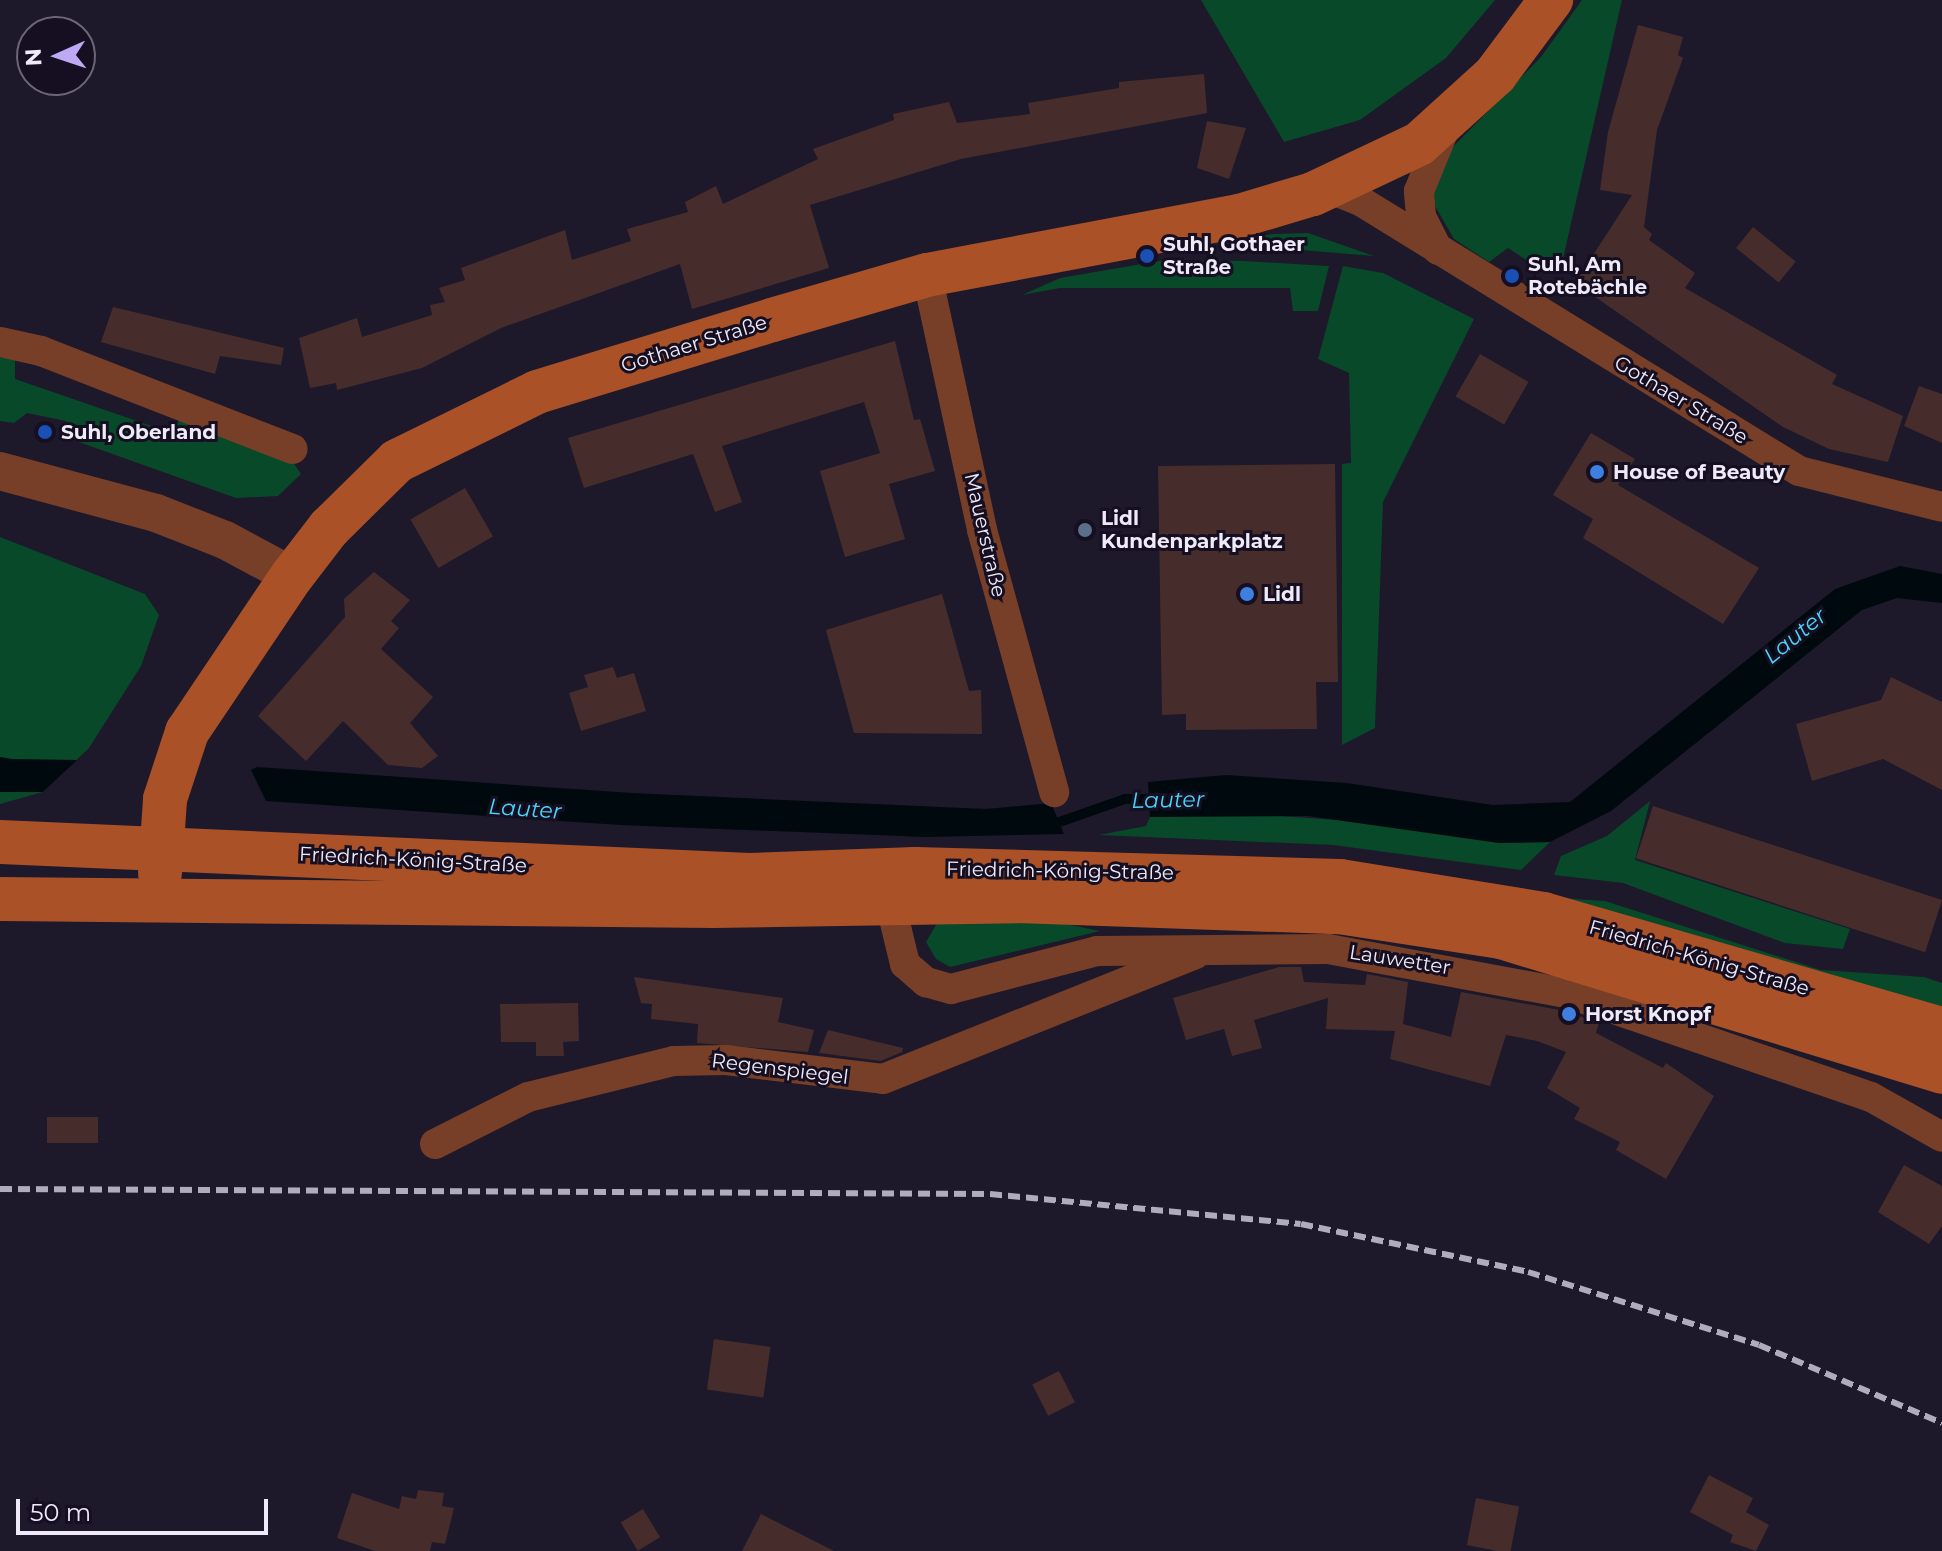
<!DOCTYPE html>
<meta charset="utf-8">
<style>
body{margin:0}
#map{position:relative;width:1942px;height:1551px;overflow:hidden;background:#1e182b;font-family:Montserrat,sans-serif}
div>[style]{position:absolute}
.green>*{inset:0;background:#074928}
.water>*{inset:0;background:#00090e}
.stream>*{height:10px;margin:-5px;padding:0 5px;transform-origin:5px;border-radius:5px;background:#00090e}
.building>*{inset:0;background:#462d2b;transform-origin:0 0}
.minor>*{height:30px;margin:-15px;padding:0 15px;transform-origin:15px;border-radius:15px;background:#773f27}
.tertiary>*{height:38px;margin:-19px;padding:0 19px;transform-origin:19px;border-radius:19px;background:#773f27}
.secondary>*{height:44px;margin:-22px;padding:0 22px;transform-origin:22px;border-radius:22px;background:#aa5127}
.rail>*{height:6px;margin-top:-3px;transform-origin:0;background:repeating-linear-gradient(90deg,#b1acbc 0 12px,transparent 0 18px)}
.dots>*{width:22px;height:22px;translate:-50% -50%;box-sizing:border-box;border:4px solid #150f21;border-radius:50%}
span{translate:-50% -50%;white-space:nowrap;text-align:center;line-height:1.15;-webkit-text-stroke:6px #150f21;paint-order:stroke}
.poi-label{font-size:20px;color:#eeeaf8;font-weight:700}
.left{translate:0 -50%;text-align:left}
.street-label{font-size:20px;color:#eeeaf8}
.water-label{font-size:22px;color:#4ad5fb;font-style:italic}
.north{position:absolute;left:16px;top:16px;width:80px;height:80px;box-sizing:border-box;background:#150f21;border:2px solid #6c6777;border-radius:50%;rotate:267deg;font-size:22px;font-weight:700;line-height:32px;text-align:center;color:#eeeaf8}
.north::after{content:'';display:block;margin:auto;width:28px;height:36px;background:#bea9f4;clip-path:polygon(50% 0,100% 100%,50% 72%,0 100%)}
.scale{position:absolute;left:16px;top:1499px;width:252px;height:36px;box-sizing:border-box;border:4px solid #eeeaf8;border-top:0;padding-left:10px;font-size:24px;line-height:28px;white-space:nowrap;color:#eeeaf8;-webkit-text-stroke:6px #150f21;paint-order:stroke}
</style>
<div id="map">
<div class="green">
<div style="clip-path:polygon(1201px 0,1495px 0,1446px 58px,1360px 120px,1284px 142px)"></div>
<div style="clip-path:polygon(1582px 0,1622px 0,1562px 263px,1548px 274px,1508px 248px,1489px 262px,1454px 239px,1431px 199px,1451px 149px,1541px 57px)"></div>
<div style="clip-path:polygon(1308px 233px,1374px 256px,1213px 243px,1273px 234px)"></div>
<div style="clip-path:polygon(1165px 260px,1244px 261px,1329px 266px,1318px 311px,1293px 311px,1290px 288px,1060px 288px,1022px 295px,1060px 278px)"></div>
<div style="clip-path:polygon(1343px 266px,1383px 273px,1474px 319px,1383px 502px,1375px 728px,1342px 745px,1342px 464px,1351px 463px,1349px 373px,1318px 359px)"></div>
<div style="clip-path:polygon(0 353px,15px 355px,15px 379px,172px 433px,182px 414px,289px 456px,301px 474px,278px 496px,236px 498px,62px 436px,66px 421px,27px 413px,14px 423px,0 421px)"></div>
<div style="clip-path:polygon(0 537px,145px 594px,159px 615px,141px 666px,89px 748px,43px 792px,0 804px)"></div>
<div style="clip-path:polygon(1650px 801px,1635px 860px,1850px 929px,1843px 949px,1785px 943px,1623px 883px,1554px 875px,1561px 856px,1607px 836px)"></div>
<div style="clip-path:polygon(1226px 812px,1392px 824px,1499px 843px,1550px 842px,1521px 870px,1333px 845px,1099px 835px,1146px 826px,1150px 817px)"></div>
<div style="clip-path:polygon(1531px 896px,1605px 901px,1821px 970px,1924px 977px,1942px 983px,1942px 1010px)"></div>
<div style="clip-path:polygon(940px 918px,1042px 919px,1100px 931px,950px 967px,936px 959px,926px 942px)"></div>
</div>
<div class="water">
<div style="clip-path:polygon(1900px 566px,1942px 574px,1942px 603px,1897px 598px,1862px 610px,1611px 811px,1550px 842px,1499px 843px,1308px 816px,1150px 817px,1148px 782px,1226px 775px,1347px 783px,1493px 805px,1570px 802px,1835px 589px)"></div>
<div style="clip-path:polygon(0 757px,12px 759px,77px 760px,43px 792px,0 792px)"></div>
<div style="clip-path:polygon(257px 767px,632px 793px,986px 809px,1051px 803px,1064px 834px,926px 837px,620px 825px,266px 801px,251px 770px)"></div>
</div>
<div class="stream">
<div style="left:1048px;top:826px;width:82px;rotate:-19.3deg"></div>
<div style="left:1125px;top:799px;width:34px"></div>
</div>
<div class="building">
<div style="clip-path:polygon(1638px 25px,1683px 37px,1678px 55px,1683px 58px,1657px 130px,1644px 227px,1652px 234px,1649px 240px,1695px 273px,1685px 288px,1837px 375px,1832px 384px,1903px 416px,1888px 462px,1829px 449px,1783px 427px,1575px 283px,1632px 195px,1600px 190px,1608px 132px)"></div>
<div style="clip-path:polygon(1204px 74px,1207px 113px,961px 159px,810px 205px,829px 268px,692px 309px,680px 264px,501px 328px,422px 368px,337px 390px,336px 383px,310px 388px,299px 338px,357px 318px,362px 337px,432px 315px,430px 305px,445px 302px,439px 288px,465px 280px,461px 268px,565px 230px,572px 260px,631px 241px,627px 229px,688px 212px,685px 202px,716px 186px,723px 204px,818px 159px,813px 149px,894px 120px,893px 114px,949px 102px,957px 123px,1030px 114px,1028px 103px,1119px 88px,1119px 82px)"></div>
<div style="clip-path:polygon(1207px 121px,1246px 128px,1229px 179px,1197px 168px)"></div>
<div style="left:1753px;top:227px;width:55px;height:27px;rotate:39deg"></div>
<div style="clip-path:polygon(113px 307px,284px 348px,281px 365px,220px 356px,215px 374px,101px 342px)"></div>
<div style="clip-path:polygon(895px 341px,914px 420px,920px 419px,935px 471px,889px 484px,905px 539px,845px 557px,820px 471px,880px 453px,864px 402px,722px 446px,742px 502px,715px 512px,693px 454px,584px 488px,568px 438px)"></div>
<div style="left:1480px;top:354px;width:56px;height:49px;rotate:30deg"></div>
<div style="clip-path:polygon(1919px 386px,1942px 394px,1942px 443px,1904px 426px)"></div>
<div style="clip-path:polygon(1591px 433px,1635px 459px,1618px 485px,1759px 568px,1723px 624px,1583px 538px,1593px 519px,1553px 495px)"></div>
<div style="clip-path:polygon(1335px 464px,1338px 682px,1316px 682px,1317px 729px,1186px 730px,1186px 714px,1162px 715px,1158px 466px)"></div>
<div style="left:465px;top:488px;width:56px;height:63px;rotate:60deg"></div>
<div style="clip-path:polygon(374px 572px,410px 600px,391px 621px,399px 628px,381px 649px,433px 697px,410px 723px,438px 756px,422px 768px,388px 765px,343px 721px,306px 761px,258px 716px,345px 617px,344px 599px)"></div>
<div style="clip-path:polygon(942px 594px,969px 691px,981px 690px,982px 734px,854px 733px,826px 630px)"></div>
<div style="clip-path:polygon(613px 667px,617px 678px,634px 673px,646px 711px,581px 731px,569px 693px,588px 687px,584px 675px)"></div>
<div style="clip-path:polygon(1891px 677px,1942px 702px,1942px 790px,1883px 759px,1812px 781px,1796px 724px,1881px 700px)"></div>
<div style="left:1653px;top:806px;width:304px;height:55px;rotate:18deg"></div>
<div style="clip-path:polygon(1279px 967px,1301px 967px,1304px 982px,1365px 985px,1367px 974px,1408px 982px,1403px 1024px,1451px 1037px,1461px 992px,1565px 1011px,1599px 1023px,1596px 1033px,1663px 1068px,1666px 1063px,1714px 1096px,1666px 1179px,1616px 1150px,1620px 1142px,1574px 1119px,1580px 1108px,1547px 1088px,1566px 1052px,1537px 1041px,1506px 1035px,1490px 1086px,1390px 1059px,1395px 1031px,1326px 1029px,1328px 998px,1254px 1020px,1262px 1048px,1232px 1056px,1224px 1029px,1186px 1040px,1173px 998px)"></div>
<div style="clip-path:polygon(634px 977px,783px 998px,778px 1022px,814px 1030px,808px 1052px,697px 1043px,698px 1024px,651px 1019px,652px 1004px,641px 1003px)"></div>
<div style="clip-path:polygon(578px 1003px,579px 1041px,563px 1042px,564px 1056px,536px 1056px,536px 1042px,501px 1042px,500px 1004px)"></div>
<div style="clip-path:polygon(828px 1030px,903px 1048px,902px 1052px,881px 1061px,819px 1053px)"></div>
<div style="left:47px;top:1117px;width:51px;height:26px"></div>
<div style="clip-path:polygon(1904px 1165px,1942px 1186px,1942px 1226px,1929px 1244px,1878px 1212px)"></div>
<div style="left:714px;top:1339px;width:57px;height:51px;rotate:8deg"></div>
<div style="left:1059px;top:1371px;width:35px;height:30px;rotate:63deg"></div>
<div style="clip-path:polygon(1709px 1475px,1753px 1498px,1746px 1512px,1769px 1525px,1756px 1551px,1730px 1542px,1733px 1535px,1690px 1512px)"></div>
<div style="clip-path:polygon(418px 1490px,444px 1493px,442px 1506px,454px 1508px,445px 1544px,432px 1542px,430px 1551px,375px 1551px,337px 1538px,352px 1493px,399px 1509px,402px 1496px,416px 1499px)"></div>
<div style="left:1476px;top:1498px;width:44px;height:48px;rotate:11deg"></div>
<div style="left:643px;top:1509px;width:33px;height:26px;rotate:59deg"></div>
<div style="clip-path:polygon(761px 1514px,834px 1551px,742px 1551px)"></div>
</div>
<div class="minor">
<div style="left:1328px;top:188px;width:37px;rotate:22deg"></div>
<div style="left:1362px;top:202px;width:513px;rotate:31.61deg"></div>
<div style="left:1799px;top:471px;width:147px;rotate:14.1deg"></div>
<div style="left:1438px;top:250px;width:38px;rotate:-117deg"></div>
<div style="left:1421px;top:216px;width:25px;rotate:-95deg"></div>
<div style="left:1419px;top:191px;width:66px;rotate:-67.7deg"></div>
<div style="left:927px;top:275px;width:261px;rotate:77.8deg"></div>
<div style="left:982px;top:530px;width:272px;rotate:74.6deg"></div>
<div style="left:0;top:342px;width:42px;rotate:12.4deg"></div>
<div style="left:41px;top:351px;width:270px;rotate:21.3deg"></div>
<div style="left:890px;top:902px;width:64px;rotate:76.4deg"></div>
<div style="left:905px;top:964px;width:28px;rotate:41deg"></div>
<div style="left:926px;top:982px;width:26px;rotate:16deg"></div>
<div style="left:951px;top:989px;width:151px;rotate:-14.6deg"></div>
<div style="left:1097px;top:951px;width:231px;rotate:-0.5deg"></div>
<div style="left:1328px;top:949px;width:246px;rotate:10.5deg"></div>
<div style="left:1570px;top:994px;width:318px;rotate:18.9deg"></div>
<div style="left:1871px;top:1097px;width:81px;rotate:29.4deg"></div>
<div style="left:435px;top:1144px;width:104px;rotate:-26.8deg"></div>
<div style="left:528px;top:1097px;width:150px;rotate:-13.9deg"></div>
<div style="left:674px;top:1061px;width:52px;rotate:-1.1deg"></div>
<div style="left:726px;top:1060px;width:158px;rotate:6.9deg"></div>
<div style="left:883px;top:1079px;width:336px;rotate:-21.8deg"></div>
</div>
<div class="tertiary">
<div style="left:0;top:471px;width:162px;rotate:15.1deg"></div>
<div style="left:156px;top:513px;width:74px;rotate:21.4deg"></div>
<div style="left:225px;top:540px;width:76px;rotate:28.2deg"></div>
</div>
<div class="secondary">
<div style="left:0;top:842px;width:750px;rotate:2.52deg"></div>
<div style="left:749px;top:875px;width:166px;rotate:-2.1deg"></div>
<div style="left:915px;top:869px;width:425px;rotate:1.6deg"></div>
<div style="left:1340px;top:881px;width:206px;rotate:9.2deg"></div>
<div style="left:1543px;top:914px;width:415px;rotate:16.1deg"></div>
<div style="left:160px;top:873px;width:74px;rotate:-86.1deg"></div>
<div style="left:165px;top:799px;width:71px;rotate:-71.8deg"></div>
<div style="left:187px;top:732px;width:188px;rotate:-56.1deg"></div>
<div style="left:292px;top:576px;width:61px;rotate:-52.4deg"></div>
<div style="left:329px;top:528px;width:95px;rotate:-44.6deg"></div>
<div style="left:397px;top:461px;width:156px;rotate:-26.2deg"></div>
<div style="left:537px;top:392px;width:246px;rotate:-17deg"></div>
<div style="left:772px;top:320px;width:161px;rotate:-16.2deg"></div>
<div style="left:927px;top:275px;width:318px;rotate:-10.7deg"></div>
<div style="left:1239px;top:216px;width:77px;rotate:-16.6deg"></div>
<div style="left:1313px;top:194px;width:117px;rotate:-25.3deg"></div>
<div style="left:1419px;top:144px;width:103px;rotate:-42.2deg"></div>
<div style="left:1495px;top:75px;width:94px;rotate:-53.3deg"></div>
<div style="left:0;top:899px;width:713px;rotate:0.56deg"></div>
<div style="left:713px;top:906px;width:305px;rotate:-0.9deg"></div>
<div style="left:1018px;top:901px;width:321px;rotate:2deg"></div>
<div style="left:1339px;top:912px;width:164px;rotate:8.8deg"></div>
<div style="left:1501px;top:937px;width:461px;rotate:17deg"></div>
</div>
<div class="rail">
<div style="left:0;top:1189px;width:990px;rotate:0.29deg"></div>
<div style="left:990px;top:1194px;width:312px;rotate:5.5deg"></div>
<div style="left:1301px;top:1224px;width:232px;rotate:11.9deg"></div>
<div style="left:1528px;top:1272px;width:242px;rotate:17.5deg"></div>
<div style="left:1759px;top:1345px;width:199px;rotate:23.1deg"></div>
</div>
<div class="dots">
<div style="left:1147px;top:256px;background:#1a4fb4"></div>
<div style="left:1512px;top:276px;background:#1a4fb4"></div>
<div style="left:45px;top:432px;background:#1a4fb4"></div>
<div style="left:1597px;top:472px;background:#3f7fe0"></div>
<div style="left:1085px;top:530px;background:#5c6f8a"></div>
<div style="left:1247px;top:594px;background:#3f7fe0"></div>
<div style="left:1569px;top:1014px;background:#3f7fe0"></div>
</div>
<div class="poi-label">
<span class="left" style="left:1163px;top:256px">Suhl, Gothaer<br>Straße</span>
<span class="left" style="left:1528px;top:276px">Suhl, Am<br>Rotebächle</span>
<span class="left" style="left:61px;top:432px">Suhl, Oberland</span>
<span class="left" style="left:1613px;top:472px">House of Beauty</span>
<span class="left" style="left:1101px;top:530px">Lidl<br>Kundenparkplatz</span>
<span class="left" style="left:1263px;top:594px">Lidl</span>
<span class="left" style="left:1585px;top:1014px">Horst Knopf</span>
</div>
<div class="street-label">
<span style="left:694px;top:344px;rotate:-17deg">Gothaer Straße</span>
<span style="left:1681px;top:400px;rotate:31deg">Gothaer Straße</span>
<span style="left:985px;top:535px;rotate:77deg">Mauerstraße</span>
<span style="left:413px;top:860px;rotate:3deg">Friedrich-König-Straße</span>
<span style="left:1060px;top:871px;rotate:1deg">Friedrich-König-Straße</span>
<span style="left:1699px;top:958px;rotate:16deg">Friedrich-König-Straße</span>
<span style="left:1400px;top:960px;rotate:9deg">Lauwetter</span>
<span style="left:780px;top:1069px;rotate:7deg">Regenspiegel</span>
</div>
<div class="water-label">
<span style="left:1795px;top:636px;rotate:-39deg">Lauter</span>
<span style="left:1168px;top:800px;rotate:-1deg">Lauter</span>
<span style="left:525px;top:809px;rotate:4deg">Lauter</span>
</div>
<div class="north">N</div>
<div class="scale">50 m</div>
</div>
